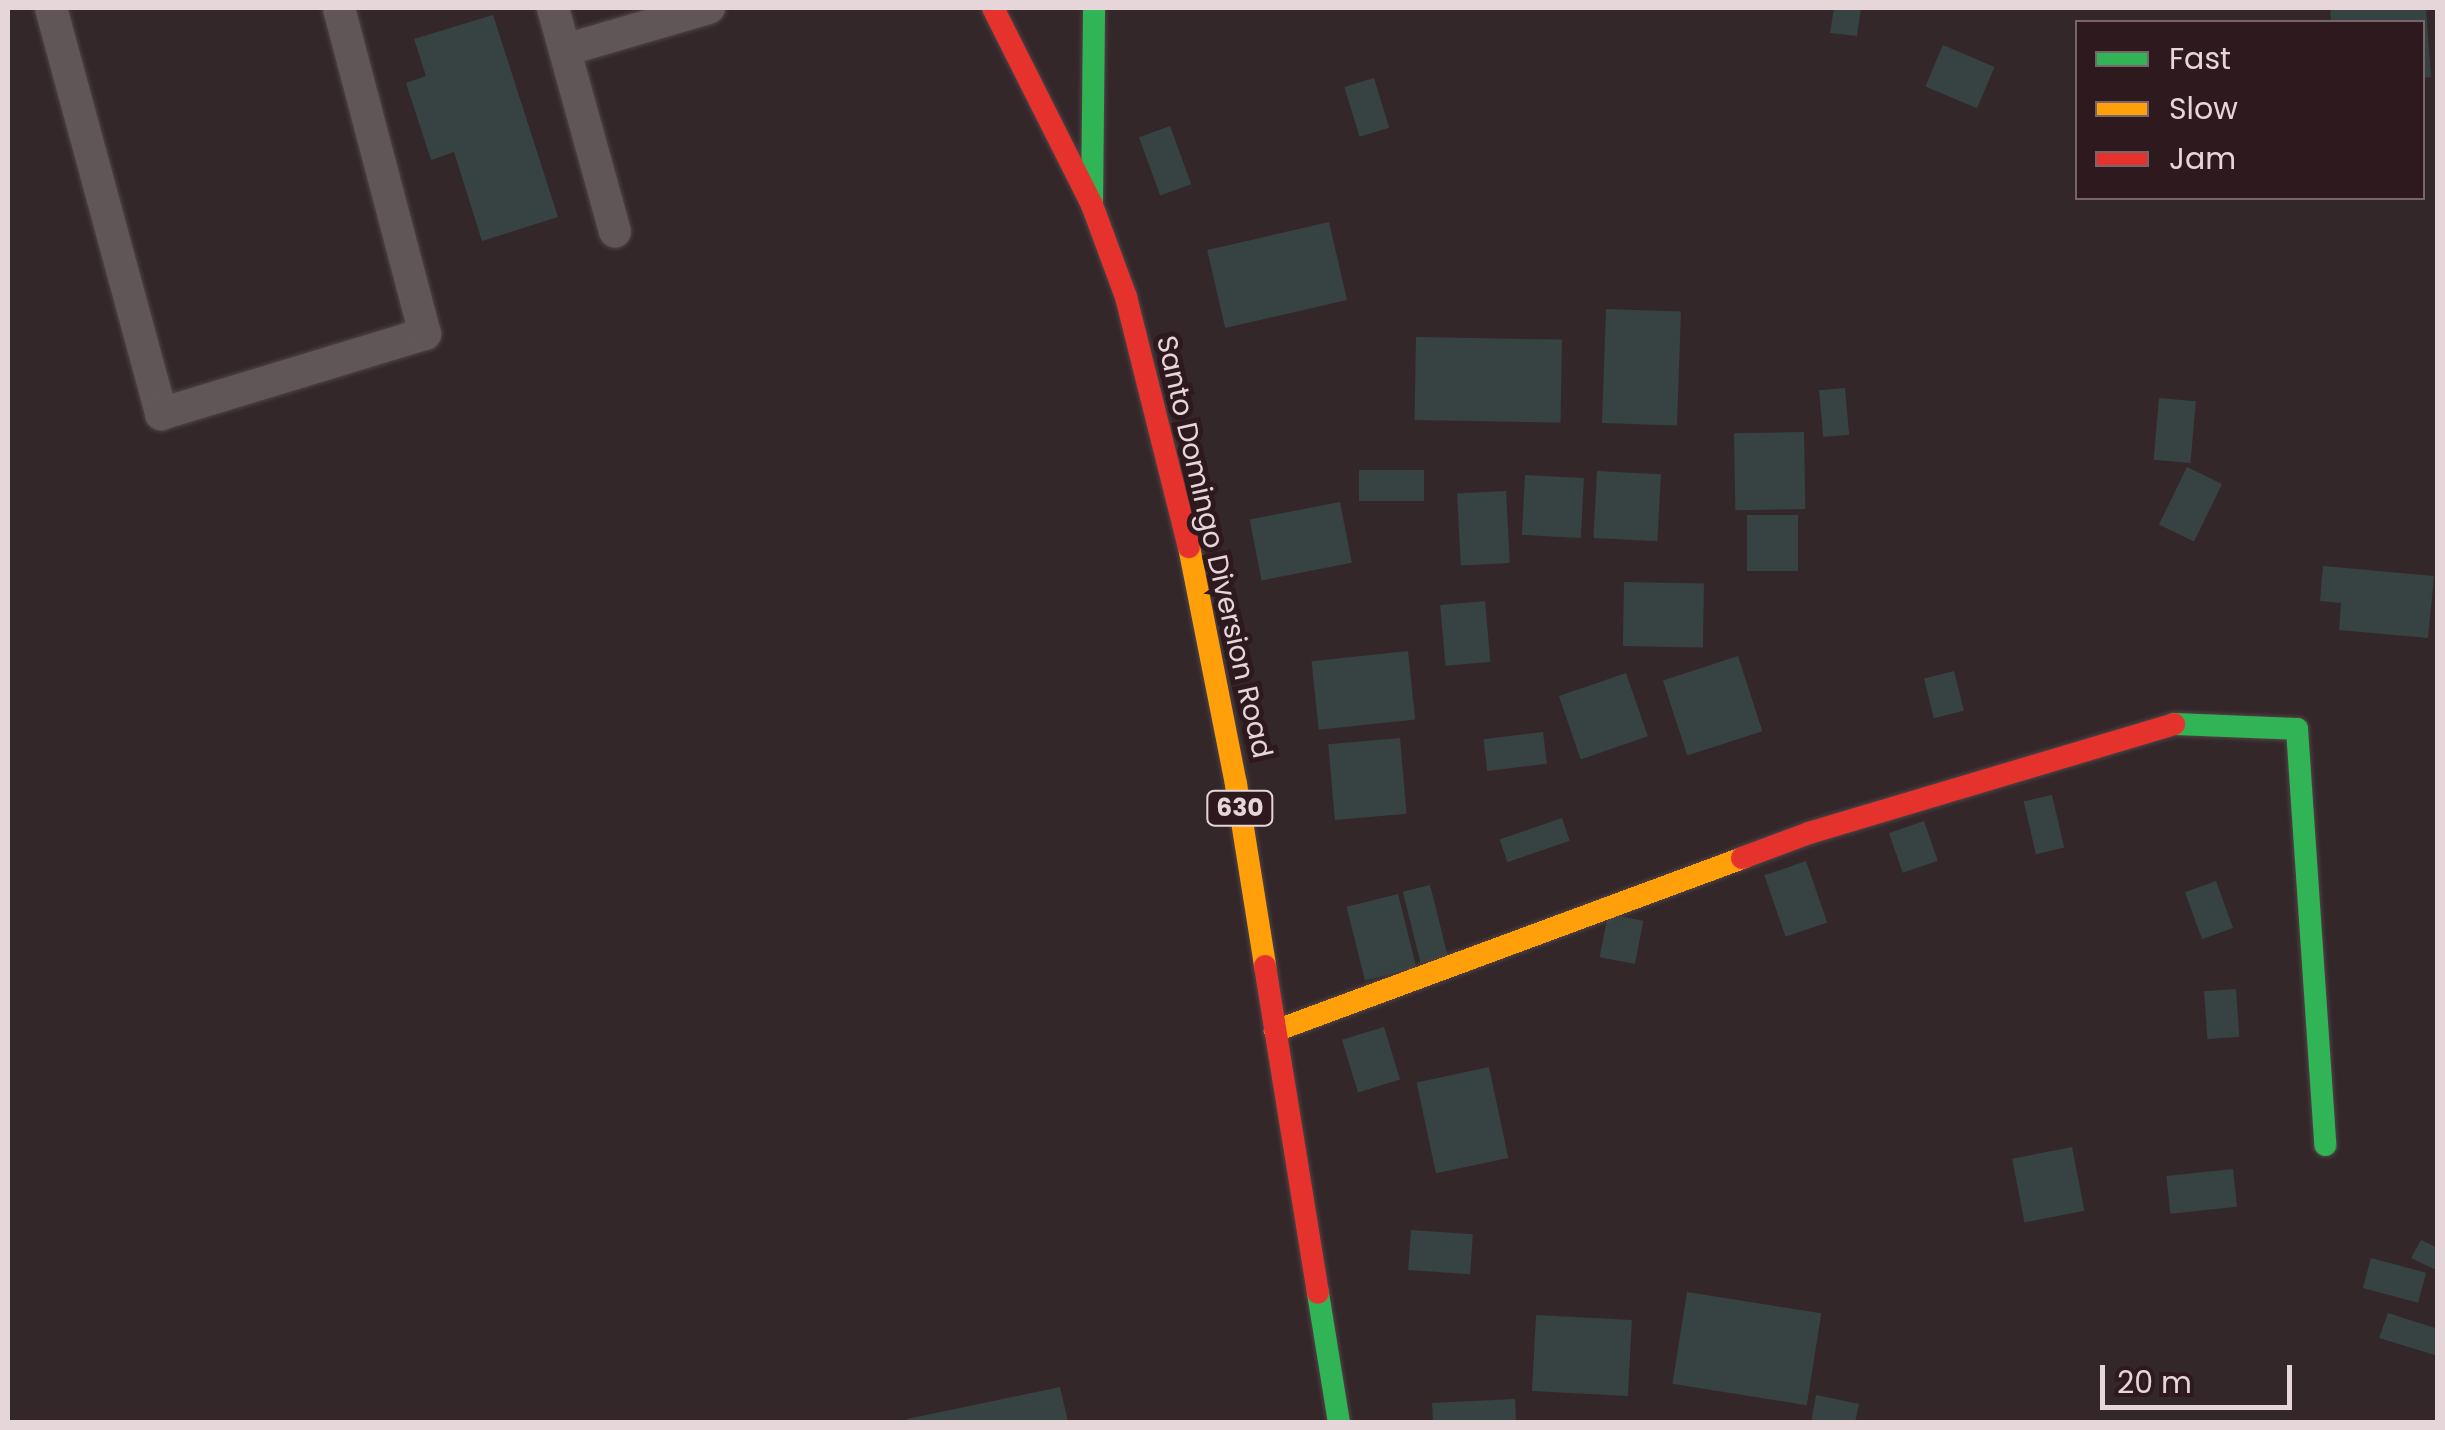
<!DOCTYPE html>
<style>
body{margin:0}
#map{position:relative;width:2445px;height:1430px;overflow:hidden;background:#34272a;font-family:Poppins,sans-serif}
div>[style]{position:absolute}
.building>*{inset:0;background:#374242;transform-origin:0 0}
.roads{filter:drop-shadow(0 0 2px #4f4446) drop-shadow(0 0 2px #4f4446)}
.lane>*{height:32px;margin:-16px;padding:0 16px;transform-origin:16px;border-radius:16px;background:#605658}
.fast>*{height:22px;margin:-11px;padding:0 11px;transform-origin:11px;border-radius:11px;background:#30b455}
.slow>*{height:22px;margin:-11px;padding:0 11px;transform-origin:11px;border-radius:11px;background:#ff9f0a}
.jam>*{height:22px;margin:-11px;padding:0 11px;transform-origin:11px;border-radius:11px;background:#e5322d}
span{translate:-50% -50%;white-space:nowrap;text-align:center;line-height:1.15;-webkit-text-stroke:10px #2e191e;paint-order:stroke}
.shield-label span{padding:2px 8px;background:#2e191e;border:2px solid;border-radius:8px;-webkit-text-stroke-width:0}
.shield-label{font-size:25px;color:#e6d6d9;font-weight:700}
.street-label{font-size:28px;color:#e6d6d9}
.frame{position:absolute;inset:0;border:10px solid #e6d6d9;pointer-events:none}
.legend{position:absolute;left:2075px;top:20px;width:350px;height:180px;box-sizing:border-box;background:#2e191e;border:2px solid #786569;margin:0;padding:12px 18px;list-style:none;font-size:30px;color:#e6d6d9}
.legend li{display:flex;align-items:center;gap:20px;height:50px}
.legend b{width:50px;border:2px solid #786569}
.scale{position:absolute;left:2100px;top:1365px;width:192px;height:45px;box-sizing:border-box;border:5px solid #e6d6d9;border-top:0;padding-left:12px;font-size:30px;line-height:35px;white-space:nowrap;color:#e6d6d9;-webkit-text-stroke:8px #2e191e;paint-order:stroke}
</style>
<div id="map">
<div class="building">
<div style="clip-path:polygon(1834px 8px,1861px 8px,1857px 36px,1830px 33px)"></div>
<div style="clip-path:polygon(2330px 8px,2426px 8px,2431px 77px,2422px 78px,2422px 22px,2331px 22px)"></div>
<div style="clip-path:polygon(493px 15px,558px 217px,482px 241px,454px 152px,431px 160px,406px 83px,426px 76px,414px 39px)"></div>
<div style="left:1943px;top:45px;width:56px;height:45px;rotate:23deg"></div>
<div style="left:1374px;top:78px;width:52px;height:31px;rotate:73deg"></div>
<div style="left:1170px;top:126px;width:62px;height:33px;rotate:70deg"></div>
<div style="left:1329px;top:222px;width:80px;height:125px;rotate:77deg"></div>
<div style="left:1606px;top:309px;width:75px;height:114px;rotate:2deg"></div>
<div style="left:1416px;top:337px;width:146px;height:83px;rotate:1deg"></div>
<div style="left:1845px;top:388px;width:47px;height:26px;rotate:85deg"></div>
<div style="left:2159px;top:398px;width:37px;height:62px;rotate:5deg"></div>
<div style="left:1804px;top:432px;width:77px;height:70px;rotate:89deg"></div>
<div style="left:2187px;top:467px;width:39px;height:64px;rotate:26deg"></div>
<div style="left:1424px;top:470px;width:31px;height:65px;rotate:90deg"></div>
<div style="left:1597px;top:471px;width:64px;height:67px;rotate:3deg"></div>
<div style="left:1525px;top:475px;width:59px;height:60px;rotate:3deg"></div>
<div style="left:1506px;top:491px;width:72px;height:49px;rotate:87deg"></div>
<div style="left:1340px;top:502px;width:62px;height:92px;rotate:79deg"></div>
<div style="left:1798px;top:515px;width:56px;height:51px;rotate:90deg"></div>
<div style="clip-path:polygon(2323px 566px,2434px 576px,2428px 638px,2339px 630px,2341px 603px,2320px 601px)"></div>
<div style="left:1624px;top:582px;width:80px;height:64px;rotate:1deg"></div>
<div style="left:1485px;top:601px;width:61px;height:45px;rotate:85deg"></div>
<div style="left:1408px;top:651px;width:69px;height:97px;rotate:84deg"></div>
<div style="left:1738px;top:656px;width:79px;height:79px;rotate:72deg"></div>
<div style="left:1954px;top:671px;width:41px;height:31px;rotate:76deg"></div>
<div style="left:1626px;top:673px;width:67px;height:71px;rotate:71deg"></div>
<div style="left:1543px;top:732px;width:32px;height:60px;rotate:83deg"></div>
<div style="left:1400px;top:738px;width:76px;height:72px;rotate:85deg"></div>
<div style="left:2052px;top:795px;width:54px;height:29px;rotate:77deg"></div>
<div style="left:1562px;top:818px;width:24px;height:66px;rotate:71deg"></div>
<div style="left:1924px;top:821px;width:42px;height:37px;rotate:71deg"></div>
<div style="left:1806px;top:861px;width:65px;height:44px;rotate:71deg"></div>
<div style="left:2216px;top:881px;width:50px;height:33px;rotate:70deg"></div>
<div style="left:1430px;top:885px;width:74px;height:28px;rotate:76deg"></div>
<div style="left:1398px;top:894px;width:76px;height:53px;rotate:76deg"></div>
<div style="left:1608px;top:914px;width:36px;height:44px;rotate:11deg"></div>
<div style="left:2236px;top:989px;width:48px;height:32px;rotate:86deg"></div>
<div style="left:1384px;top:1027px;width:55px;height:44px;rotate:73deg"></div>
<div style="left:1489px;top:1067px;width:93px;height:74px;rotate:78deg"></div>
<div style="left:2072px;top:1147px;width:65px;height:61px;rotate:79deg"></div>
<div style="left:2233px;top:1169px;width:38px;height:67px;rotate:84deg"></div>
<div style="left:1411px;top:1230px;width:62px;height:40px;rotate:4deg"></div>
<div style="clip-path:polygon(2421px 1240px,2438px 1248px,2438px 1271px,2411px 1258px)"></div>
<div style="left:2371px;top:1258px;width:57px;height:31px;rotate:15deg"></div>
<div style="left:1687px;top:1292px;width:136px;height:93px;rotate:9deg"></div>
<div style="clip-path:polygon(2388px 1313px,2438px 1329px,2438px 1356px,2379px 1338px)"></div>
<div style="left:1536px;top:1315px;width:96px;height:76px;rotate:3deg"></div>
<div style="clip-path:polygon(1060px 1387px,1068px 1422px,908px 1422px,907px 1419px)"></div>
<div style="clip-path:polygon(1816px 1395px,1859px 1404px,1855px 1422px,1811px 1422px)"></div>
<div style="clip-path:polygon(1515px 1399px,1516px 1422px,1433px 1422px,1432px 1403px)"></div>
</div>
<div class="roads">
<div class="lane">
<div style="left:51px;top:8px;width:421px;rotate:74.8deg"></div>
<div style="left:161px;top:414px;width:276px;rotate:-16.9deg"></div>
<div style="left:425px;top:334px;width:337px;rotate:-104.8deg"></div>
<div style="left:553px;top:8px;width:232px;rotate:74.5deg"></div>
<div style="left:565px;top:50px;width:150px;rotate:-16.3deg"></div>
</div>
<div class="fast">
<div style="left:1092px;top:205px;width:197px;rotate:-89.4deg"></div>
<div style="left:2174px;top:724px;width:123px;rotate:2.3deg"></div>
<div style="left:2297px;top:729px;width:417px;rotate:86.1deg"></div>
<div style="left:1318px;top:1293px;width:131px;rotate:80.8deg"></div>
</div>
<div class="slow">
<div style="left:1189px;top:547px;width:242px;rotate:78.8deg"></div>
<div style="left:1236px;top:784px;width:184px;rotate:80.9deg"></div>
<div style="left:1275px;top:1031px;width:498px;rotate:-20.3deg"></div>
</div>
<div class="jam">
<div style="left:993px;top:8px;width:220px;rotate:63.3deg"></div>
<div style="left:1092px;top:205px;width:98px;rotate:69.7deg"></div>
<div style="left:1126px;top:297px;width:258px;rotate:75.9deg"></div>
<div style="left:1742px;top:858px;width:72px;rotate:-20.5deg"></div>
<div style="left:1809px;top:833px;width:381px;rotate:-16.6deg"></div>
<div style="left:1265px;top:966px;width:331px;rotate:80.8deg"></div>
</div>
</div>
<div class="shield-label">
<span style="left:1240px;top:808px">630</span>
</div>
<div class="street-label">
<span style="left:1214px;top:547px;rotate:77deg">Santo Domingo Diversion Road</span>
</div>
<div class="frame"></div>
<ul class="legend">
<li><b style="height:12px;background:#30b455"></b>Fast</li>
<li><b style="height:12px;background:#ff9f0a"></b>Slow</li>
<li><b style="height:12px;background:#e5322d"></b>Jam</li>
</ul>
<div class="scale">20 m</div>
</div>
